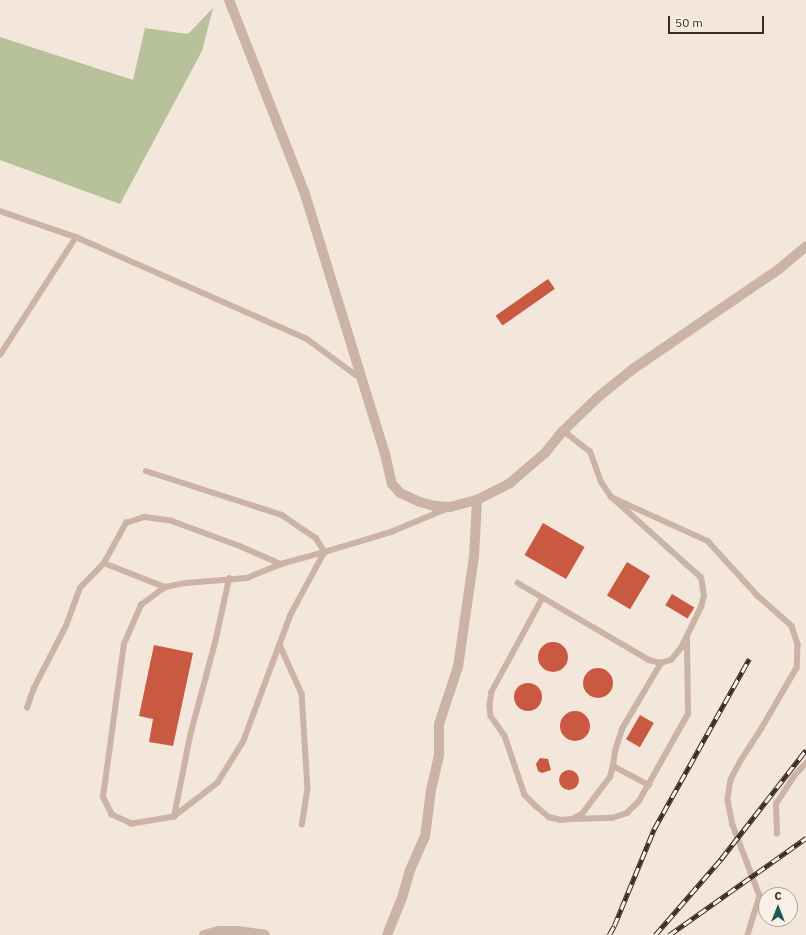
<!DOCTYPE html>
<meta charset="utf-8">
<style>
body{margin:0}
#map{position:relative;width:806px;height:935px;overflow:hidden;background:#f3e6db;font-family:"IBM Plex Sans",sans-serif}
div>[style]{position:absolute}
.green>*{inset:0;background:#b8c29a}
.building>*{inset:0;background:#ca5942;transform-origin:0 0}
.round{border-radius:50%}
.lane>*{height:5.5px;margin:-2.75px;padding:0 2.75px;transform-origin:2.75px;border-radius:2.75px;background:#cbb4a6}
.street>*{height:10px;margin:-5px;padding:0 5px;transform-origin:5px;border-radius:5px;background:#cbb4a6}
.rail>*{height:4.5px;margin-top:-2.25px;transform-origin:0;background:repeating-linear-gradient(90deg,#faf0e8 0 9px,#372b27 0 18px);box-sizing:border-box;border-block:1px solid #372b27}
span{translate:-50% -50%;white-space:nowrap;text-align:center;line-height:1.15;-webkit-text-stroke:3px #faf0e8;paint-order:stroke}
.north{position:absolute;left:758px;top:887px;width:40px;height:40px;box-sizing:border-box;background:#faf0e8;border:1px solid #aca19b;border-radius:50%;rotate:0deg;font-size:11px;font-weight:700;line-height:16px;text-align:center;color:#372b27}
.north::after{content:'';display:block;margin:auto;width:14px;height:18px;background:#1b5a5a;clip-path:polygon(50% 0,100% 100%,50% 72%,0 100%)}
.scale{position:absolute;left:668px;top:16px;width:96px;height:18px;box-sizing:border-box;border:2px solid #372b27;border-top:0;padding-left:5px;font-size:12px;line-height:14px;white-space:nowrap;color:#372b27;-webkit-text-stroke:3px #faf0e8;paint-order:stroke}
</style>
<div id="map">
<div class="green">
<div style="clip-path:polygon(213px 8px,202px 51px,120px 204px,0 160px,0 37px,133px 80px,145px 28px,188px 34px)"></div>
</div>
<div class="building">
<div style="left:548px;top:279px;width:12px;height:64px;rotate:55deg"></div>
<div style="left:543px;top:523px;width:48px;height:37px;rotate:30deg"></div>
<div style="left:627px;top:562px;width:27px;height:39px;rotate:31deg"></div>
<div style="left:672px;top:594px;width:26px;height:13px;rotate:31deg"></div>
<div class="round" style="left:538px;top:642px;width:30px;height:30px"></div>
<div style="clip-path:polygon(154px 645px,193px 653px,173px 746px,149px 742px,153px 719px,139px 716px)"></div>
<div class="round" style="left:583px;top:668px;width:30px;height:30px"></div>
<div class="round" style="left:514px;top:683px;width:28px;height:28px"></div>
<div class="round" style="left:560px;top:711px;width:30px;height:30px"></div>
<div style="left:640px;top:715px;width:16px;height:28px;rotate:30deg"></div>
<div style="clip-path:polygon(540px 758px,548px 759px,551px 770px,542px 773px,538px 771px,536px 764px)"></div>
<div class="round" style="left:559px;top:770px;width:20px;height:20px"></div>
</div>
<div class="lane">
<div style="left:0;top:211px;width:80px;rotate:18.9deg"></div>
<div style="left:76px;top:237px;width:253px;rotate:23.8deg"></div>
<div style="left:307px;top:339px;width:66px;rotate:36.3deg"></div>
<div style="left:0;top:355px;width:140px;rotate:-57.2deg"></div>
<div style="left:146px;top:471px;width:143px;rotate:17.9deg"></div>
<div style="left:282px;top:515px;width:41px;rotate:34.1deg"></div>
<div style="left:316px;top:538px;width:17px;rotate:57deg"></div>
<div style="left:325px;top:552px;width:72px;rotate:118.4deg"></div>
<div style="left:291px;top:615px;width:134px;rotate:110.5deg"></div>
<div style="left:244px;top:741px;width:49px;rotate:121.8deg"></div>
<div style="left:218px;top:783px;width:56px;rotate:142.3deg"></div>
<div style="left:174px;top:817px;width:43px;rotate:170.5deg"></div>
<div style="left:132px;top:824px;width:22px;rotate:-156deg"></div>
<div style="left:112px;top:815px;width:20px;rotate:-117deg"></div>
<div style="left:103px;top:797px;width:154px;rotate:-82.2deg"></div>
<div style="left:124px;top:644px;width:43px;rotate:-66.4deg"></div>
<div style="left:141px;top:605px;width:30px;rotate:-37deg"></div>
<div style="left:165px;top:587px;width:21px;rotate:-11deg"></div>
<div style="left:186px;top:583px;width:61px;rotate:-4.7deg"></div>
<div style="left:247px;top:578px;width:37px;rotate:-22deg"></div>
<div style="left:281px;top:564px;width:46px;rotate:-15.3deg"></div>
<div style="left:325px;top:552px;width:69px;rotate:-16.9deg"></div>
<div style="left:391px;top:532px;width:60px;rotate:-22.7deg"></div>
<div style="left:611px;top:497px;width:107px;rotate:24.4deg"></div>
<div style="left:708px;top:541px;width:74px;rotate:47.7deg"></div>
<div style="left:758px;top:596px;width:45px;rotate:41.4deg"></div>
<div style="left:792px;top:626px;width:19px;rotate:72deg"></div>
<div style="left:798px;top:644px;width:24px;rotate:92deg"></div>
<div style="left:797px;top:668px;width:72px;rotate:120.1deg"></div>
<div style="left:761px;top:730px;width:37px;rotate:123deg"></div>
<div style="left:741px;top:761px;width:21px;rotate:118deg"></div>
<div style="left:731px;top:780px;width:20px;rotate:99deg"></div>
<div style="left:728px;top:800px;width:25px;rotate:79deg"></div>
<div style="left:733px;top:825px;width:76px;rotate:69.2deg"></div>
<div style="left:760px;top:896px;width:41px;rotate:107.1deg"></div>
<div style="left:104px;top:563px;width:66px;rotate:21.5deg"></div>
<div style="left:518px;top:583px;width:152px;rotate:30.4deg"></div>
<div style="left:649px;top:660px;width:12px;rotate:14deg"></div>
<div style="left:661px;top:663px;width:10px;rotate:-17deg"></div>
<div style="left:671px;top:660px;width:16px;rotate:-50deg"></div>
<div style="left:681px;top:648px;width:46px;rotate:-64deg"></div>
<div style="left:701px;top:607px;width:11px;rotate:-75deg"></div>
<div style="left:704px;top:596px;width:18px;rotate:-99deg"></div>
<div style="left:701px;top:578px;width:121px;rotate:-138deg"></div>
<div style="left:611px;top:497px;width:18px;rotate:-124deg"></div>
<div style="left:601px;top:482px;width:32px;rotate:-110deg"></div>
<div style="left:590px;top:452px;width:34px;rotate:-142deg"></div>
<div style="left:543px;top:598px;width:107px;rotate:118.5deg"></div>
<div style="left:492px;top:692px;width:13px;rotate:99deg"></div>
<div style="left:490px;top:705px;width:11px;rotate:85deg"></div>
<div style="left:491px;top:716px;width:24px;rotate:55deg"></div>
<div style="left:505px;top:736px;width:62px;rotate:71.3deg"></div>
<div style="left:525px;top:795px;width:16px;rotate:45deg"></div>
<div style="left:536px;top:806px;width:17px;rotate:40deg"></div>
<div style="left:549px;top:817px;width:12px;rotate:14deg"></div>
<div style="left:561px;top:820px;width:11px;rotate:-5deg"></div>
<div style="left:572px;top:819px;width:11px;rotate:-27deg"></div>
<div style="left:582px;top:814px;width:46px;rotate:-52.9deg"></div>
<div style="left:610px;top:777px;width:11px;rotate:-75deg"></div>
<div style="left:613px;top:766px;width:15px;rotate:-82deg"></div>
<div style="left:615px;top:751px;width:23px;rotate:-72deg"></div>
<div style="left:622px;top:729px;width:77px;rotate:-59.4deg"></div>
<div style="left:280px;top:645px;width:54px;rotate:65.8deg"></div>
<div style="left:302px;top:694px;width:95px;rotate:86.4deg"></div>
<div style="left:308px;top:789px;width:36px;rotate:99deg"></div>
<div style="left:27px;top:708px;width:21px;rotate:-71deg"></div>
<div style="left:34px;top:688px;width:70px;rotate:-62.7deg"></div>
<div style="left:66px;top:626px;width:40px;rotate:-69.8deg"></div>
<div style="left:80px;top:588px;width:35px;rotate:-46deg"></div>
<div style="left:104px;top:563px;width:46px;rotate:-61.2deg"></div>
<div style="left:126px;top:523px;width:20px;rotate:-18deg"></div>
<div style="left:145px;top:517px;width:27px;rotate:8deg"></div>
<div style="left:172px;top:521px;width:72px;rotate:20.2deg"></div>
<div style="left:240px;top:546px;width:45px;rotate:23.7deg"></div>
<div style="left:613px;top:766px;width:41px;rotate:27.8deg"></div>
<div style="left:174px;top:817px;width:83px;rotate:-78.8deg"></div>
<div style="left:190px;top:736px;width:96px;rotate:-75deg"></div>
<div style="left:215px;top:643px;width:66px;rotate:-77.7deg"></div>
<div style="left:574px;top:819px;width:38px;rotate:-2deg"></div>
<div style="left:612px;top:818px;width:16px;rotate:-18deg"></div>
<div style="left:627px;top:813px;width:17px;rotate:-45deg"></div>
<div style="left:639px;top:801px;width:100px;rotate:-60.6deg"></div>
<div style="left:688px;top:714px;width:75px;rotate:-90.8deg"></div>
<div style="left:777px;top:834px;width:30px;rotate:-92deg"></div>
<div style="left:776px;top:804px;width:33px;rotate:-57deg"></div>
<div style="left:794px;top:776px;width:18px;rotate:-47deg"></div>
</div>
<div class="street">
<div style="left:229px;top:0;width:205px;rotate:68.6deg"></div>
<div style="left:304px;top:191px;width:275px;rotate:72.9deg"></div>
<div style="left:385px;top:454px;width:31px;rotate:77deg"></div>
<div style="left:392px;top:484px;width:12px;rotate:48deg"></div>
<div style="left:400px;top:493px;width:22px;rotate:24deg"></div>
<div style="left:420px;top:502px;width:16px;rotate:15deg"></div>
<div style="left:435px;top:506px;width:15px;rotate:4deg"></div>
<div style="left:450px;top:507px;width:28px;rotate:-15deg"></div>
<div style="left:204px;top:935px;width:16px;rotate:-15deg"></div>
<div style="left:219px;top:931px;width:19px"></div>
<div style="left:238px;top:931px;width:27px;rotate:8deg"></div>
<div style="left:387px;top:935px;width:40px;rotate:-68deg"></div>
<div style="left:402px;top:898px;width:29px;rotate:-74deg"></div>
<div style="left:410px;top:870px;width:36px;rotate:-66deg"></div>
<div style="left:425px;top:837px;width:47px;rotate:-82.7deg"></div>
<div style="left:431px;top:790px;width:37px;rotate:-77deg"></div>
<div style="left:439px;top:754px;width:30px;rotate:-90deg"></div>
<div style="left:439px;top:724px;width:60px;rotate:-71.6deg"></div>
<div style="left:458px;top:667px;width:112px;rotate:-81.8deg"></div>
<div style="left:474px;top:556px;width:56px;rotate:-86.9deg"></div>
<div style="left:477px;top:500px;width:37px;rotate:-27deg"></div>
<div style="left:510px;top:483px;width:46px;rotate:-40.6deg"></div>
<div style="left:545px;top:453px;width:28px;rotate:-51deg"></div>
<div style="left:563px;top:431px;width:47px;rotate:-44.1deg"></div>
<div style="left:597px;top:398px;width:46px;rotate:-38.9deg"></div>
<div style="left:633px;top:369px;width:177px;rotate:-34.4deg"></div>
<div style="left:779px;top:269px;width:35px;rotate:-40deg"></div>
</div>
<div class="rail">
<div style="left:609px;top:935px;width:10px;rotate:-61deg"></div>
<div style="left:614px;top:926px;width:105px;rotate:-67.6deg"></div>
<div style="left:654px;top:829px;width:195px;rotate:-60.8deg"></div>
<div style="left:655px;top:935px;width:101px;rotate:-49deg"></div>
<div style="left:721px;top:859px;width:138px;rotate:-52.1deg"></div>
<div style="left:669px;top:935px;width:168px;rotate:-35.3deg"></div>
</div>
<div class="north">С</div>
<div class="scale">50 m</div>
</div>
